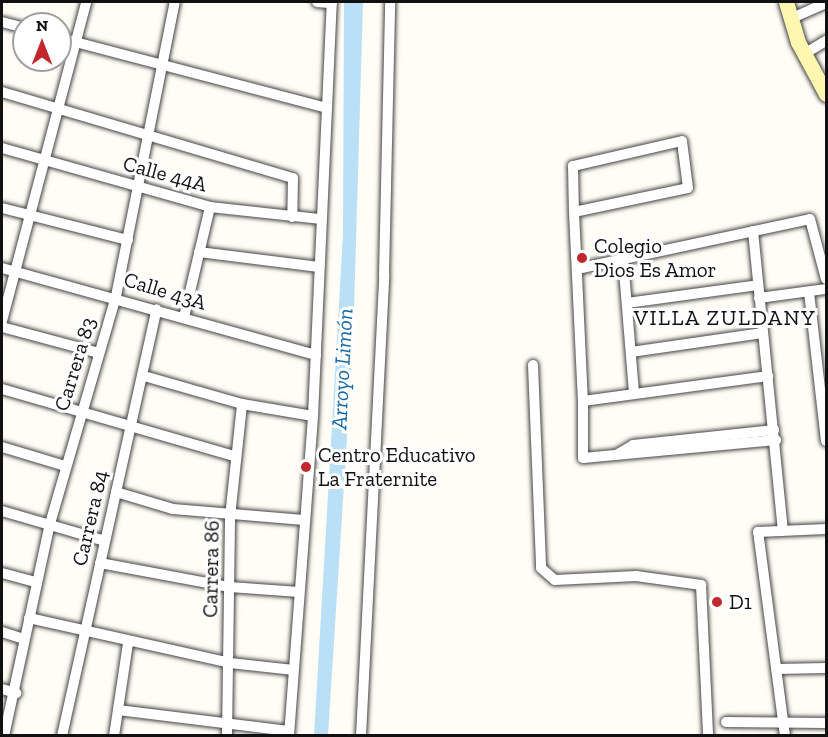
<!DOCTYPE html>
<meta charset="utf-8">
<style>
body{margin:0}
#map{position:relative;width:828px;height:737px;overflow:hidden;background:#fffdf5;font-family:"Zilla Slab",serif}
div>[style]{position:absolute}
.water>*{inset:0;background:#b9e0f7}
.roads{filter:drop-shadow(0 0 2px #444) drop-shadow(0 0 2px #444)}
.street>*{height:10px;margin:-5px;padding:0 5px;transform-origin:5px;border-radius:5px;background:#fff}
.secondary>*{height:15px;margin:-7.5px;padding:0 7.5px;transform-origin:7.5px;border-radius:7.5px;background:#fff6b0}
.dots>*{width:16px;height:16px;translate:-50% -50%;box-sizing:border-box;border:3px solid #fff;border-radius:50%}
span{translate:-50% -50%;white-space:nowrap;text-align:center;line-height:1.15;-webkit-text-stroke:6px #fff;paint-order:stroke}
.street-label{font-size:21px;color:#111}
.poi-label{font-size:21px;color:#111}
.left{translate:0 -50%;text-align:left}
.neighbourhood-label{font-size:22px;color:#111;letter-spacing:1.5px}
.water-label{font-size:22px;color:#1768a6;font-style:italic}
.frame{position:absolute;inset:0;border:3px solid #111;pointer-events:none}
.north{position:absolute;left:12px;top:12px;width:60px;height:60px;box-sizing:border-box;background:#fff;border:2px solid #a0a0a0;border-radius:50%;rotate:0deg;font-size:16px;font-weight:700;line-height:24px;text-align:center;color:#111}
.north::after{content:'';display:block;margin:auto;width:21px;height:27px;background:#c4262e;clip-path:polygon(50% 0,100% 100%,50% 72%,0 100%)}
</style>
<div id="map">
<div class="water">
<div style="clip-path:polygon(344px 2px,363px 2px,353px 344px,328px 735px,314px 736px,343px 235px)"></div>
</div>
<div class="roads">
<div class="street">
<div style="left:317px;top:2px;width:15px;rotate:4deg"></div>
<div style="left:790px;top:19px;width:39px;rotate:-24deg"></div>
<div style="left:2px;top:22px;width:23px;rotate:15deg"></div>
<div style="left:60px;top:38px;width:276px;rotate:14.7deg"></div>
<div style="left:804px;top:54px;width:26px;rotate:-31deg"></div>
<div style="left:2px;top:92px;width:303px;rotate:16.5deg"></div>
<div style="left:293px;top:178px;width:39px;rotate:91deg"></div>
<div style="left:2px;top:148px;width:216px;rotate:15.8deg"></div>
<div style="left:210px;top:207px;width:112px;rotate:6.2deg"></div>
<div style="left:2px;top:208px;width:130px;rotate:14.3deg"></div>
<div style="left:574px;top:212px;width:116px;rotate:-11.9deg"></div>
<div style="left:688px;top:188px;width:47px;rotate:-97.3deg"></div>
<div style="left:682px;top:141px;width:112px;rotate:167.1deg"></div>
<div style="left:573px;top:166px;width:46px;rotate:88.8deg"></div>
<div style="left:574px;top:212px;width:189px;rotate:87.3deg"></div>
<div style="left:583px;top:401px;width:57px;rotate:90deg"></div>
<div style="left:583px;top:458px;width:194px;rotate:-5.3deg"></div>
<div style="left:753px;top:231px;width:301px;rotate:84.3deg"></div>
<div style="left:199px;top:252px;width:121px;rotate:7.1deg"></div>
<div style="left:623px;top:259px;width:135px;rotate:85.3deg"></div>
<div style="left:2px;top:268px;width:326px;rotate:15.5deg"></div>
<div style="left:577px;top:269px;width:238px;rotate:-12.1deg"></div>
<div style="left:810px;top:219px;width:62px;rotate:75.1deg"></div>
<div style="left:809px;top:292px;width:150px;rotate:83.5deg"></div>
<div style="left:759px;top:298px;width:68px;rotate:-7.7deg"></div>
<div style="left:627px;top:303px;width:132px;rotate:-7.8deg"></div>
<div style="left:184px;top:317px;width:113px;rotate:-76.7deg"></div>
<div style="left:2px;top:321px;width:330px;rotate:-75.2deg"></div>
<div style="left:2px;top:327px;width:100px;rotate:15deg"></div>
<div style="left:631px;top:352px;width:133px;rotate:-8.2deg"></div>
<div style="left:533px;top:365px;width:203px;rotate:87.7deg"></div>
<div style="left:541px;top:568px;width:18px;rotate:41deg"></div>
<div style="left:555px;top:580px;width:81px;rotate:-2.8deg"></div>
<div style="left:636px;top:576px;width:66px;rotate:7.9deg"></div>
<div style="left:701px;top:585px;width:151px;rotate:87.3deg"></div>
<div style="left:144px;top:376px;width:102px;rotate:15.9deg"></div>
<div style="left:242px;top:404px;width:72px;rotate:9.6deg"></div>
<div style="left:2px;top:389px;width:241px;rotate:16.1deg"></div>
<div style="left:583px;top:401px;width:187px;rotate:-7.7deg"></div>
<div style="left:2px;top:447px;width:66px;rotate:16.8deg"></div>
<div style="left:616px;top:455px;width:20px;rotate:-30deg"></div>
<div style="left:633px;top:445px;width:142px;rotate:-6.1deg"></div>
<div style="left:116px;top:492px;width:59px;rotate:16.6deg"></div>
<div style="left:173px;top:509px;width:131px;rotate:4.8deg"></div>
<div style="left:2px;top:511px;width:107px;rotate:16.2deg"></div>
<div style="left:100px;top:563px;width:132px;rotate:10.5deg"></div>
<div style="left:230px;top:587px;width:69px;rotate:4.1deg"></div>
<div style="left:2px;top:573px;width:35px;rotate:15deg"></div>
<div style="left:29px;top:618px;width:206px;rotate:12.6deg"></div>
<div style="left:230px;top:663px;width:64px;rotate:6.2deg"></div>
<div style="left:2px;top:632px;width:23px;rotate:18deg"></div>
<div style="left:776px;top:669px;width:50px;rotate:-1.1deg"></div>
<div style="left:2px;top:689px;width:15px;rotate:16deg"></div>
<div style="left:118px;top:710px;width:172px;rotate:7deg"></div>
<div style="left:726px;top:722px;width:100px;rotate:0.6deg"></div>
<div style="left:4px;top:736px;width:214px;rotate:-77.8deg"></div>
<div style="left:49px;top:527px;width:241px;rotate:-73.8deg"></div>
<div style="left:116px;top:296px;width:300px;rotate:-78.7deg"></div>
<div style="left:62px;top:736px;width:437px;rotate:-77.5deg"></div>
<div style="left:114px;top:736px;width:94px;rotate:-81.4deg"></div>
<div style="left:227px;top:736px;width:219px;rotate:-89.2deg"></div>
<div style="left:230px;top:517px;width:114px;rotate:-83.9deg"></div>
<div style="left:289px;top:736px;width:321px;rotate:-85.7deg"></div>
<div style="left:313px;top:416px;width:414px;rotate:-87.4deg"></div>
<div style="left:361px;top:736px;width:462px;rotate:-87.1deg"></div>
<div style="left:384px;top:275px;width:273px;rotate:-88.7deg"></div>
<div style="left:785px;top:736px;width:206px;rotate:-97.5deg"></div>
<div style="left:758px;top:532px;width:68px;rotate:-2.5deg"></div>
</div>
<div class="secondary">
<div style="left:786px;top:2px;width:42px;rotate:73.3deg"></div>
<div style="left:798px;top:42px;width:59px;rotate:61.7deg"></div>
</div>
</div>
<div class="dots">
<div style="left:582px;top:258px;background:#c4262e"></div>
<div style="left:306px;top:467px;background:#c4262e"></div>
<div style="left:717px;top:602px;background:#c4262e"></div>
</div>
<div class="street-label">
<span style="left:165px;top:174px;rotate:15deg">Calle 44A</span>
<span style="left:165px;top:291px;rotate:17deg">Calle 43A</span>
<span style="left:75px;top:364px;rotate:-73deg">Carrera 83</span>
<span style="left:90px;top:518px;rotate:-77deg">Carrera 84</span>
<span style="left:211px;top:569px;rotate:-89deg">Carrera 86</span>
</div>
<div class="poi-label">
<span class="left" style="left:594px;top:258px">Colegio<br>Dios Es Amor</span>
<span class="left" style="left:318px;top:467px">Centro Educativo<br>La Fraternite</span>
<span class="left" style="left:729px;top:602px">D1</span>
</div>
<div class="neighbourhood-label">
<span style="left:725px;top:318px">VILLA ZULDANY</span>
</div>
<div class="water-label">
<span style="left:342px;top:369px;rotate:-87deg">Arroyo Limón</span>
</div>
<div class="frame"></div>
<div class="north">N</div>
</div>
